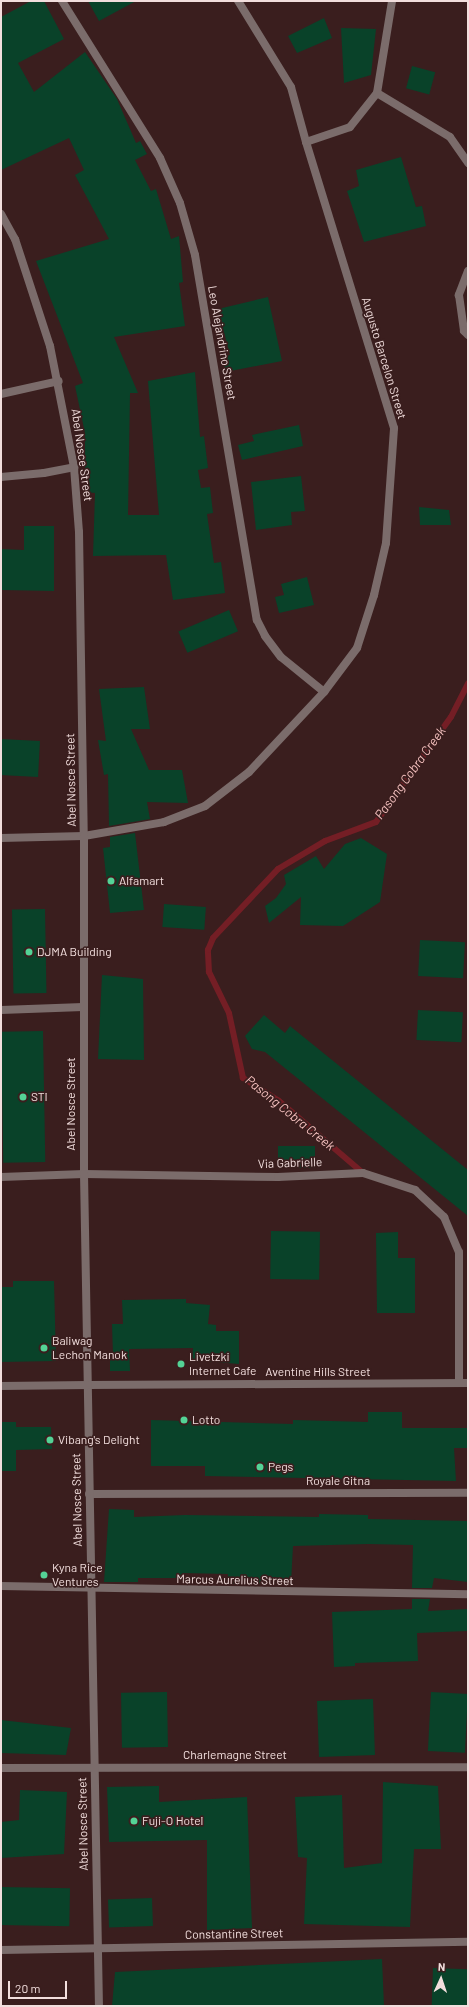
<!DOCTYPE html>
<style>
body{margin:0}
#map{position:relative;width:469px;height:2007px;overflow:hidden;background:#3a1e1e;font-family:Barlow,sans-serif}
div>[style]{position:absolute}
.stream>*{height:6px;margin:-3px;padding:0 3px;transform-origin:3px;border-radius:3px;background:#741e25}
.building>*{inset:0;background:#094229;transform-origin:0 0}
.minor>*{height:8px;margin:-4px;padding:0 4px;transform-origin:4px;border-radius:4px;background:#7b6c6b}
.tertiary>*{height:8px;margin:-4px;padding:0 4px;transform-origin:4px;border-radius:4px;background:#7b6c6b}
.dots>*{width:11px;height:11px;translate:-50% -50%;box-sizing:border-box;border:2px solid #3a1e1e;border-radius:50%}
span{translate:-50% -50%;white-space:nowrap;text-align:center;line-height:1.15;-webkit-text-stroke:3.5px #3a1e1e;paint-order:stroke}
.street-label{font-size:12px;color:#f2dedd}
.poi-label{font-size:12px;color:#f2dedd}
.left{translate:0 -50%;text-align:left}
.water-label{font-size:13px;color:#f5c1bf;font-style:italic}
.frame{position:absolute;inset:0;border:2px solid #f2dedd;pointer-events:none}
.north{position:absolute;left:421px;top:1959px;width:40px;height:40px;-webkit-text-stroke:3px #3a1e1e;paint-order:stroke;rotate:3deg;font-size:11px;font-weight:700;line-height:16px;text-align:center;color:#f2dedd}
.north::after{content:'';display:block;margin:auto;width:14px;height:18px;background:#f2dedd;clip-path:polygon(50% 0,100% 100%,50% 72%,0 100%)}
.scale{position:absolute;left:8px;top:1981px;width:59px;height:18px;box-sizing:border-box;border:2px solid #f2dedd;border-top:0;padding-left:5px;font-size:12px;line-height:14px;white-space:nowrap;color:#f2dedd;-webkit-text-stroke:3px #3a1e1e;paint-order:stroke}
</style>
<div id="map">
<div class="stream">
<div style="left:363px;top:1173px;width:111px;rotate:-139.4deg"></div>
<div style="left:279px;top:1101px;width:43px;rotate:-147.4deg"></div>
<div style="left:243px;top:1078px;width:66px;rotate:-102.2deg"></div>
<div style="left:229px;top:1013px;width:46px;rotate:-116deg"></div>
<div style="left:209px;top:972px;width:22px;rotate:-93deg"></div>
<div style="left:208px;top:950px;width:13px;rotate:-67deg"></div>
<div style="left:213px;top:938px;width:95px;rotate:-46.7deg"></div>
<div style="left:278px;top:869px;width:55px;rotate:-30.8deg"></div>
<div style="left:325px;top:841px;width:54px;rotate:-20.4deg"></div>
<div style="left:376px;top:822px;width:129px;rotate:-54.5deg"></div>
<div style="left:451px;top:717px;width:38px;rotate:-63deg"></div>
</div>
<div class="building">
<div style="clip-path:polygon(31px 1px,44px 1px,64px 39px,18px 63px,34px 92px,85px 52px,117px 99px,136px 143px,140px 141px,147px 154px,135px 160px,151px 191px,156px 189px,171px 239px,179px 236px,183px 282px,179px 283px,185px 326px,114px 337px,138px 393px,130px 393px,128px 515px,159px 515px,148px 381px,195px 372px,200px 437px,204px 436px,208px 468px,198px 470px,201px 488px,210px 487px,213px 513px,207px 514px,214px 563px,221px 562px,225px 593px,173px 600px,166px 555px,93px 556px,95px 493px,85px 492px,85px 433px,75px 386px,83px 383px,36px 261px,109px 239px,75px 175px,84px 170px,69px 138px,1px 170px,1px 17px)"></div>
<div style="clip-path:polygon(88px 1px,136px 1px,99px 21px)"></div>
<div style="clip-path:polygon(324px 18px,332px 38px,297px 53px,288px 36px)"></div>
<div style="clip-path:polygon(341px 28px,376px 29px,371px 75px,344px 83px)"></div>
<div style="left:412px;top:66px;width:24px;height:23px;rotate:15deg"></div>
<div style="clip-path:polygon(401px 157px,416px 207px,422px 206px,426px 226px,364px 242px,347px 191px,359px 186px,356px 170px)"></div>
<div style="clip-path:polygon(268px 297px,282px 361px,225px 372px,222px 357px,230px 355px,218px 309px)"></div>
<div style="clip-path:polygon(299px 425px,303px 446px,242px 460px,238px 445px,254px 441px,252px 435px)"></div>
<div style="clip-path:polygon(301px 476px,305px 511px,291px 512px,292px 525px,256px 530px,251px 482px)"></div>
<div style="clip-path:polygon(419px 507px,449px 510px,451px 525px,420px 525px)"></div>
<div style="clip-path:polygon(24px 526px,54px 526px,54px 591px,1px 590px,1px 549px,24px 550px)"></div>
<div style="clip-path:polygon(307px 577px,314px 605px,279px 613px,275px 597px,284px 595px,281px 584px)"></div>
<div style="left:229px;top:610px;width:23px;height:55px;rotate:67deg"></div>
<div style="clip-path:polygon(144px 687px,150px 729px,131px 729px,149px 770px,182px 770px,188px 803px,147px 802px,150px 819px,109px 826px,108px 774px,104px 775px,98px 740px,106px 741px,99px 689px)"></div>
<div style="left:1px;top:739px;width:39px;height:36px;rotate:3deg"></div>
<div style="clip-path:polygon(135px 833px,144px 910px,110px 913px,103px 848px,110px 847px,110px 837px)"></div>
<div style="clip-path:polygon(361px 838px,387px 854px,380px 902px,343px 926px,300px 925px,301px 897px,269px 923px,265px 906px,276px 898px,286px 884px,284px 875px,316px 856px,324px 869px,345px 844px)"></div>
<div style="left:164px;top:904px;width:42px;height:23px;rotate:4deg"></div>
<div style="left:45px;top:909px;width:84px;height:33px;rotate:89deg"></div>
<div style="left:420px;top:940px;width:45px;height:36px;rotate:3deg"></div>
<div style="clip-path:polygon(102px 975px,143px 979px,144px 1060px,98px 1059px)"></div>
<div style="left:418px;top:1010px;width:45px;height:30px;rotate:3deg"></div>
<div style="clip-path:polygon(264px 1015px,285px 1033px,290px 1026px,468px 1170px,468px 1216px,265px 1052px,252px 1049px,245px 1036px)"></div>
<div style="left:43px;top:1031px;width:131px;height:42px;rotate:89deg"></div>
<div style="left:278px;top:1146px;width:37px;height:22px"></div>
<div style="left:271px;top:1231px;width:49px;height:48px;rotate:1deg"></div>
<div style="clip-path:polygon(398px 1232px,398px 1258px,415px 1258px,415px 1313px,377px 1313px,376px 1233px)"></div>
<div style="clip-path:polygon(13px 1281px,54px 1281px,56px 1361px,1px 1362px,1px 1287px,13px 1287px)"></div>
<div style="clip-path:polygon(186px 1299px,186px 1303px,210px 1305px,208px 1324px,216px 1325px,216px 1331px,239px 1331px,239px 1364px,192px 1360px,193px 1348px,129px 1349px,130px 1371px,110px 1371px,110px 1355px,113px 1355px,112px 1324px,123px 1324px,122px 1300px)"></div>
<div style="clip-path:polygon(368px 1412px,402px 1412px,402px 1428px,468px 1428px,468px 1448px,454px 1448px,456px 1481px,205px 1476px,205px 1466px,151px 1466px,151px 1420px,293px 1424px,293px 1420px,368px 1422px)"></div>
<div style="clip-path:polygon(1px 1422px,16px 1422px,16px 1427px,51px 1427px,52px 1449px,16px 1450px,16px 1471px,1px 1471px)"></div>
<div style="clip-path:polygon(109px 1509px,134px 1510px,134px 1517px,185px 1515px,319px 1517px,319px 1514px,368px 1515px,368px 1519px,468px 1521px,468px 1582px,434px 1578px,432px 1588px,412px 1588px,413px 1545px,368px 1544px,293px 1546px,291px 1583px,227px 1584px,228px 1574px,183px 1573px,183px 1578px,138px 1578px,138px 1582px,104px 1582px)"></div>
<div style="clip-path:polygon(412px 1599px,430px 1599px,428px 1611px,468px 1609px,468px 1631px,417px 1633px,418px 1661px,355px 1663px,355px 1666px,334px 1667px,332px 1612px,412px 1609px)"></div>
<div style="left:167px;top:1692px;width:55px;height:46px;rotate:89deg"></div>
<div style="left:431px;top:1692px;width:37px;height:59px;rotate:3deg"></div>
<div style="left:373px;top:1699px;width:56px;height:56px;rotate:88deg"></div>
<div style="clip-path:polygon(1px 1720px,71px 1728px,66px 1755px,1px 1753px)"></div>
<div style="clip-path:polygon(383px 1782px,438px 1786px,441px 1849px,414px 1849px,410px 1927px,304px 1924px,307px 1858px,298px 1857px,295px 1797px,342px 1795px,344px 1868px,382px 1863px)"></div>
<div style="clip-path:polygon(159px 1786px,159px 1802px,247px 1797px,252px 1928px,207px 1930px,207px 1840px,109px 1842px,107px 1787px)"></div>
<div style="clip-path:polygon(20px 1790px,67px 1792px,64px 1854px,1px 1858px,1px 1822px,19px 1820px)"></div>
<div style="left:1px;top:1887px;width:69px;height:38px;rotate:1deg"></div>
<div style="left:152px;top:1898px;width:28px;height:44px;rotate:88deg"></div>
<div style="clip-path:polygon(382px 1959px,384px 2006px,112px 2006px,115px 1972px)"></div>
<div style="left:433px;top:1968px;width:35px;height:38px;rotate:2deg"></div>
</div>
<div class="minor">
<div style="left:62px;top:1px;width:185px;rotate:58deg"></div>
<div style="left:160px;top:158px;width:49px;rotate:66deg"></div>
<div style="left:180px;top:203px;width:54px;rotate:73.9deg"></div>
<div style="left:195px;top:255px;width:370px;rotate:80.4deg"></div>
<div style="left:257px;top:620px;width:18px;rotate:63deg"></div>
<div style="left:265px;top:636px;width:26px;rotate:53deg"></div>
<div style="left:281px;top:657px;width:55px;rotate:39.1deg"></div>
<div style="left:377px;top:93px;width:85px;rotate:31.1deg"></div>
<div style="left:450px;top:137px;width:32px;rotate:55deg"></div>
<div style="left:306px;top:142px;width:46px;rotate:-18.8deg"></div>
<div style="left:350px;top:127px;width:43px;rotate:-51.5deg"></div>
<div style="left:377px;top:93px;width:93px;rotate:-80.7deg"></div>
<div style="left:468px;top:271px;width:26px;rotate:111deg"></div>
<div style="left:459px;top:295px;width:36px;rotate:82deg"></div>
<div style="left:464px;top:331px;width:6px;rotate:45deg"></div>
<div style="left:1px;top:394px;width:59px;rotate:-12.6deg"></div>
<div style="left:1px;top:477px;width:43px;rotate:-5.3deg"></div>
<div style="left:44px;top:473px;width:31px;rotate:-11deg"></div>
<div style="left:1px;top:838px;width:83px;rotate:-1.4deg"></div>
<div style="left:84px;top:836px;width:81px;rotate:-9.9deg"></div>
<div style="left:164px;top:822px;width:44px;rotate:-21.3deg"></div>
<div style="left:205px;top:806px;width:56px;rotate:-37.7deg"></div>
<div style="left:249px;top:772px;width:110px;rotate:-46.8deg"></div>
<div style="left:324px;top:692px;width:55px;rotate:-53.1deg"></div>
<div style="left:357px;top:648px;width:56px;rotate:-72.2deg"></div>
<div style="left:374px;top:595px;width:53px;rotate:-77deg"></div>
<div style="left:386px;top:543px;width:115px;rotate:-86deg"></div>
<div style="left:394px;top:428px;width:299px;rotate:-107.1deg"></div>
<div style="left:306px;top:142px;width:57px;rotate:-105.3deg"></div>
<div style="left:291px;top:87px;width:101px;rotate:-121.6deg"></div>
<div style="left:1px;top:1010px;width:82px;rotate:-2.1deg"></div>
<div style="left:1px;top:1177px;width:83px;rotate:-2.1deg"></div>
<div style="left:84px;top:1174px;width:194px;rotate:0.9deg"></div>
<div style="left:278px;top:1177px;width:85px;rotate:-2.7deg"></div>
<div style="left:363px;top:1173px;width:55px;rotate:18.1deg"></div>
<div style="left:415px;top:1190px;width:40px;rotate:43deg"></div>
<div style="left:444px;top:1217px;width:38px;rotate:67deg"></div>
<div style="left:459px;top:1252px;width:131px;rotate:90deg"></div>
<div style="left:88px;top:1385px;width:380px;rotate:-0.3deg"></div>
<div style="left:89px;top:1494px;width:379px;rotate:-0.2deg"></div>
<div style="left:1px;top:1586px;width:467px;rotate:1deg"></div>
<div style="left:1px;top:1768px;width:467px;rotate:-0.1deg"></div>
<div style="left:1px;top:1950px;width:467px;rotate:-1deg"></div>
</div>
<div class="tertiary">
<div style="left:1px;top:214px;width:29px;rotate:61deg"></div>
<div style="left:15px;top:239px;width:113px;rotate:71.9deg"></div>
<div style="left:50px;top:346px;width:123px;rotate:78.8deg"></div>
<div style="left:74px;top:467px;width:65px;rotate:85.6deg"></div>
<div style="left:79px;top:532px;width:304px;rotate:89.1deg"></div>
<div style="left:84px;top:836px;width:338px;rotate:90deg"></div>
<div style="left:84px;top:1174px;width:832px;rotate:88.97deg"></div>
<div style="left:1px;top:1386px;width:87px;rotate:-0.7deg"></div>
</div>
<div class="dots">
<div style="left:111px;top:881px;background:#54d396"></div>
<div style="left:29px;top:952px;background:#54d396"></div>
<div style="left:23px;top:1097px;background:#54d396"></div>
<div style="left:44px;top:1348px;background:#54d396"></div>
<div style="left:181px;top:1364px;background:#54d396"></div>
<div style="left:184px;top:1420px;background:#54d396"></div>
<div style="left:50px;top:1440px;background:#54d396"></div>
<div style="left:260px;top:1467px;background:#54d396"></div>
<div style="left:44px;top:1575px;background:#54d396"></div>
<div style="left:134px;top:1821px;background:#54d396"></div>
</div>
<div class="street-label">
<span style="left:222px;top:343px;rotate:80deg">Leo Alejandrino Street</span>
<span style="left:384px;top:358px;rotate:73deg">Augusto Barcelon Street</span>
<span style="left:82px;top:455px;rotate:82deg">Abel Nosce Street</span>
<span style="left:71px;top:780px;rotate:-91deg">Abel Nosce Street</span>
<span style="left:71px;top:1104px;rotate:-90deg">Abel Nosce Street</span>
<span style="left:290px;top:1163px;rotate:-2deg">Via Gabrielle</span>
<span style="left:318px;top:1372px">Aventine Hills Street</span>
<span style="left:338px;top:1481px">Royale Gitna</span>
<span style="left:77px;top:1500px;rotate:-91deg">Abel Nosce Street</span>
<span style="left:235px;top:1580px;rotate:1deg">Marcus Aurelius Street</span>
<span style="left:235px;top:1755px">Charlemagne Street</span>
<span style="left:83px;top:1824px;rotate:-91deg">Abel Nosce Street</span>
<span style="left:234px;top:1934px;rotate:-1deg">Constantine Street</span>
</div>
<div class="poi-label">
<span class="left" style="left:119px;top:881px">Alfamart</span>
<span class="left" style="left:37px;top:952px">DJMA Building</span>
<span class="left" style="left:31px;top:1097px">STI</span>
<span class="left" style="left:52px;top:1348px">Baliwag<br>Lechon Manok</span>
<span class="left" style="left:189px;top:1364px">Livetzki<br>Internet Cafe</span>
<span class="left" style="left:192px;top:1420px">Lotto</span>
<span class="left" style="left:58px;top:1440px">Vibang's Delight</span>
<span class="left" style="left:268px;top:1467px">Pegs</span>
<span class="left" style="left:52px;top:1575px">Kyna Rice<br>Ventures</span>
<span class="left" style="left:142px;top:1821px">Fuji-O Hotel</span>
</div>
<div class="water-label">
<span style="left:410px;top:773px;rotate:-54deg">Pasong Cobra Creek</span>
<span style="left:290px;top:1113px;rotate:39deg">Pasong Cobra Creek</span>
</div>
<div class="frame"></div>
<div class="north">N</div>
<div class="scale">20 m</div>
</div>
